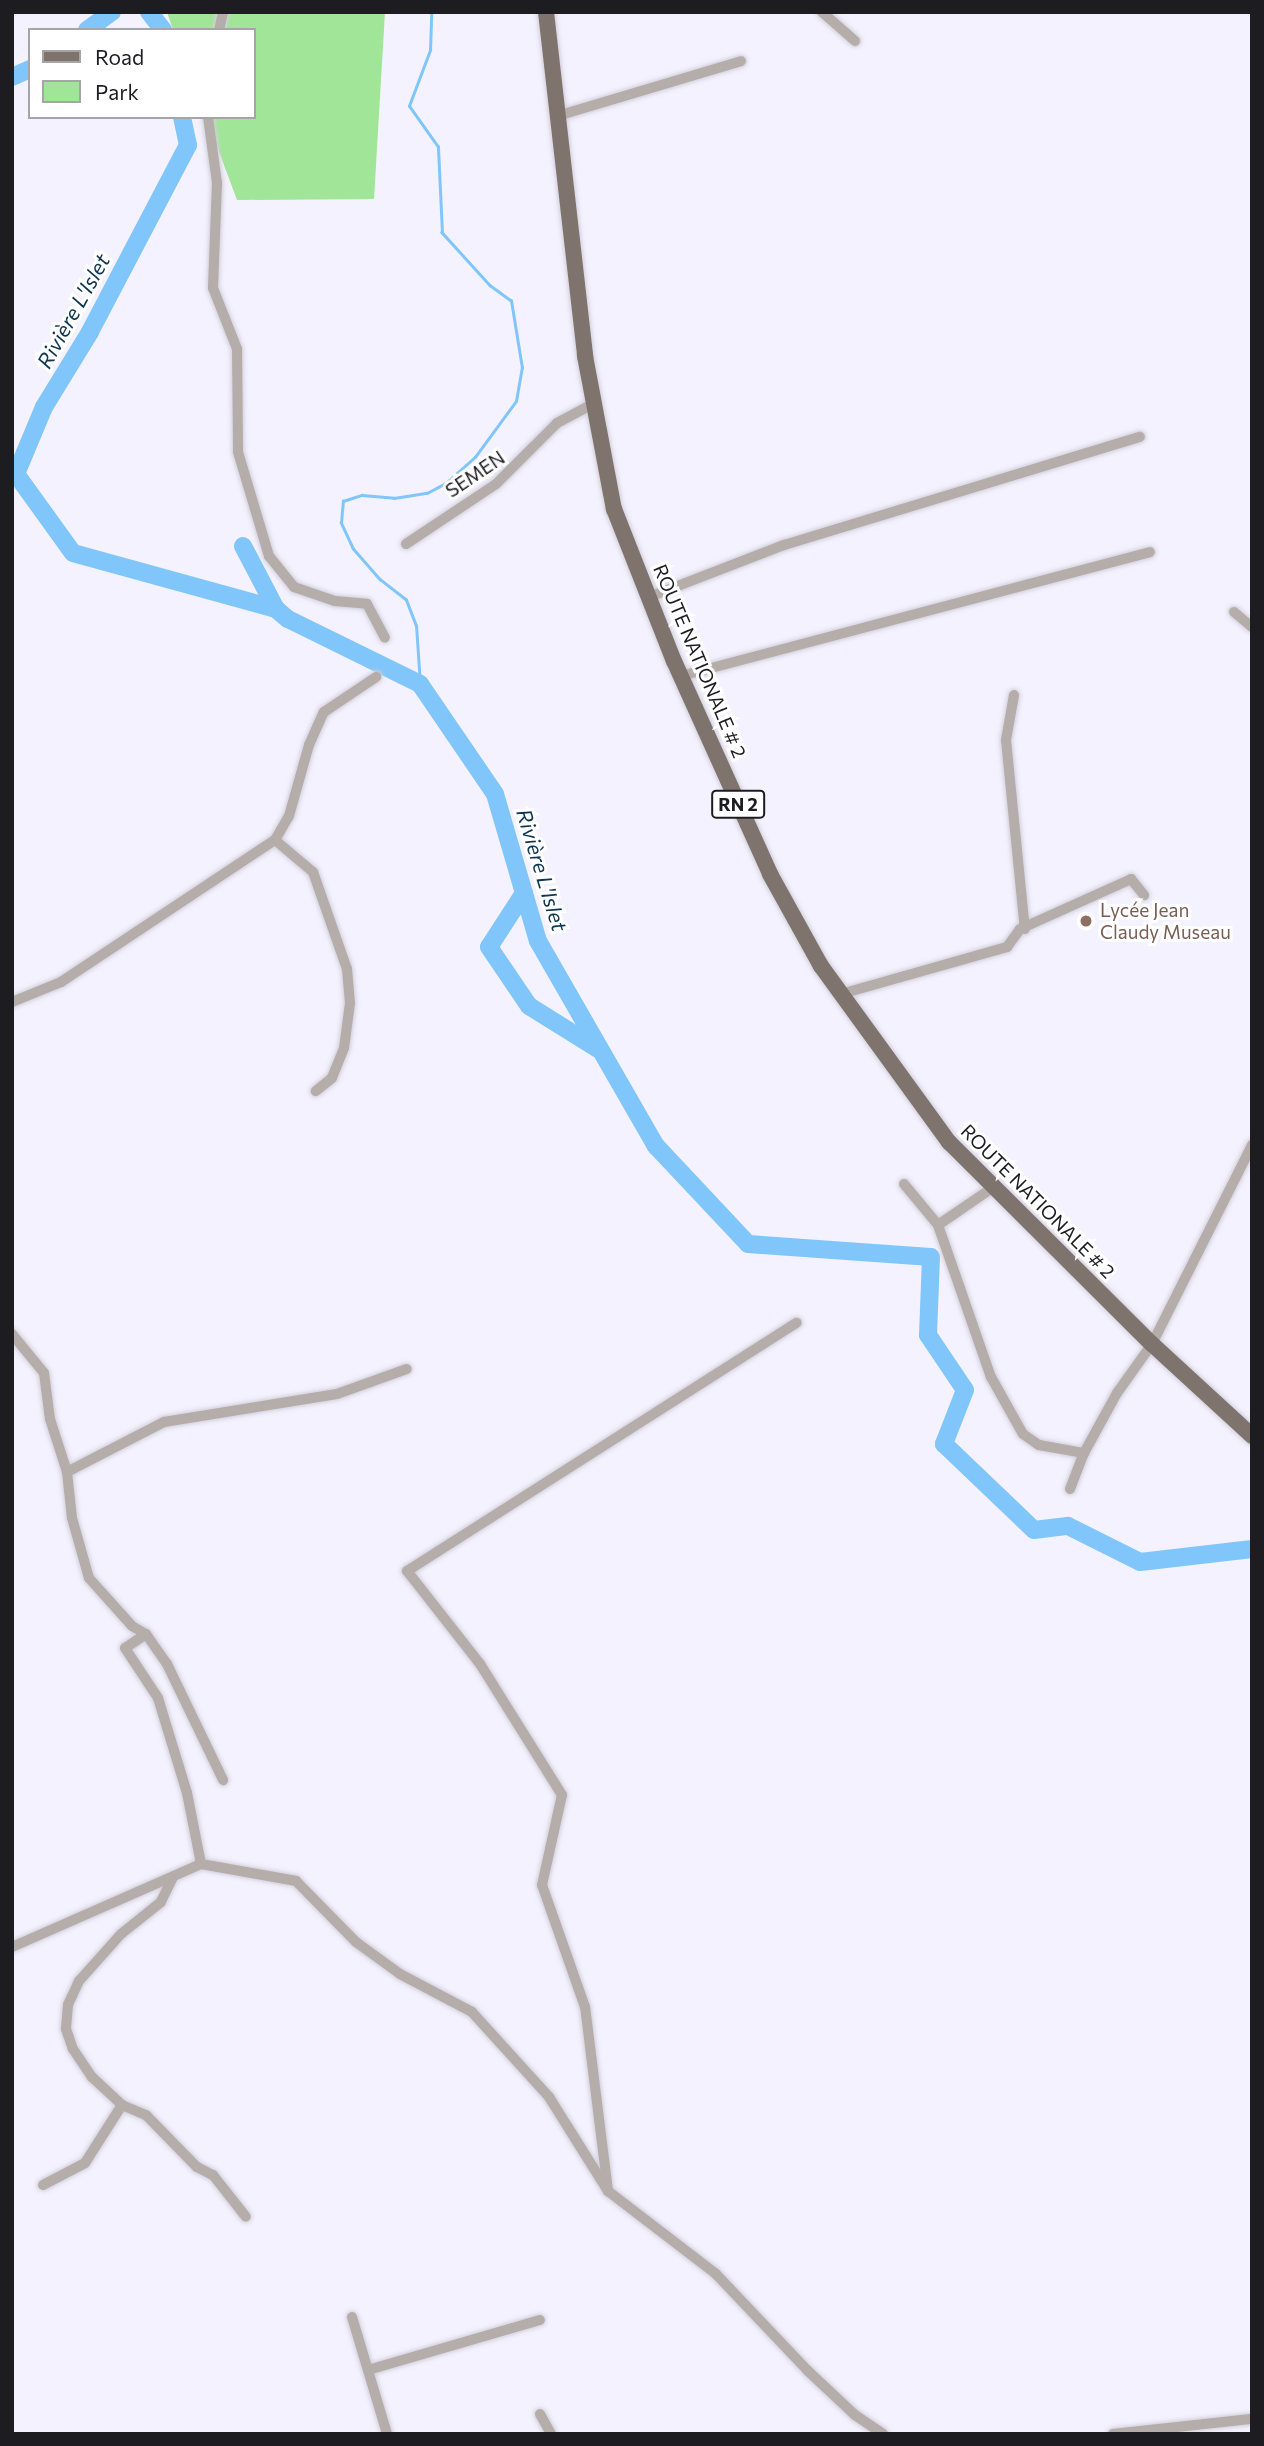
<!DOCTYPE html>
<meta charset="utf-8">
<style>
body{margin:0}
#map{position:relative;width:1264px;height:2446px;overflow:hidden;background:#f4f2fe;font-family:Commissioner,sans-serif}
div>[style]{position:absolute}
.green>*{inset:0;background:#a0e598}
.stream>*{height:2.5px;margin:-1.25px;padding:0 1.25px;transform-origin:1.25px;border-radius:1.25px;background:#80c6fa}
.river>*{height:18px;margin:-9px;padding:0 9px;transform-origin:9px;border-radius:9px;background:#80c6fa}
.roads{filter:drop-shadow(0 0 2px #d2d0db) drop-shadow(0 0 2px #d2d0db)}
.street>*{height:10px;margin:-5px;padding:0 5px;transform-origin:5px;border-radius:5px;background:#b4adaa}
.primary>*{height:16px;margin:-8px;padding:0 8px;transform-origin:8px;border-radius:8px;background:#7f736d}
.dots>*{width:19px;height:19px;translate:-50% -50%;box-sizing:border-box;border:4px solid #fff;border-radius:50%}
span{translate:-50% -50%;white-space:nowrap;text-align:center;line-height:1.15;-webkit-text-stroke:6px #fff;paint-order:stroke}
.shield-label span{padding:2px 5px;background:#fff;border:2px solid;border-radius:5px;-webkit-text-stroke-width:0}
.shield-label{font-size:18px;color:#1d1c21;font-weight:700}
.street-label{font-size:19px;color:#1d1c21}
.education-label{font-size:19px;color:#785e54}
.left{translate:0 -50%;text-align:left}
.water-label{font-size:21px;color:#0f3651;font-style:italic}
.frame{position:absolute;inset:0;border:14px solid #1d1c21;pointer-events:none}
.legend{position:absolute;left:28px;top:28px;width:228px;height:91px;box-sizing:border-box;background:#fff;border:2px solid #a5a4a6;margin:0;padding:9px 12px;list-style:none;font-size:21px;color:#1d1c21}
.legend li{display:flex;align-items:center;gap:14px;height:35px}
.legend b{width:35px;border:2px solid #a5a4a6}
</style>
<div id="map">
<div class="green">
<div style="clip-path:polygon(167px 12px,385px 12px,374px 199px,237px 200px,206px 117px,254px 117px,254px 30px,173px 30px)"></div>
</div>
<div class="stream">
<div style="left:420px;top:684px;width:58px;rotate:-93.9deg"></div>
<div style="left:416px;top:626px;width:28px;rotate:-111deg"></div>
<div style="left:406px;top:600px;width:33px;rotate:-142deg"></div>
<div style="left:380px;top:580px;width:41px;rotate:-131.1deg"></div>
<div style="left:353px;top:549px;width:29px;rotate:-115deg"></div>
<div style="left:341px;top:523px;width:22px;rotate:-85deg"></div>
<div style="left:343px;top:501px;width:20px;rotate:-18deg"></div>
<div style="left:362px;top:495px;width:32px;rotate:5deg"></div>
<div style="left:394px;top:498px;width:33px;rotate:-9deg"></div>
<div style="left:427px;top:493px;width:21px;rotate:-28deg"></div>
<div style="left:446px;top:483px;width:39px;rotate:-42deg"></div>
<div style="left:475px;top:457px;width:69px;rotate:-53.8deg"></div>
<div style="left:516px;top:401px;width:34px;rotate:-80deg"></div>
<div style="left:522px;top:368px;width:68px;rotate:-99.3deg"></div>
<div style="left:511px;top:301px;width:26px;rotate:-144deg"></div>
<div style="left:490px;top:286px;width:72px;rotate:-132.2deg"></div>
<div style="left:442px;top:233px;width:86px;rotate:-92.7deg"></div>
<div style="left:438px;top:147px;width:50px;rotate:-125.3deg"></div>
<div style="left:409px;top:106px;width:60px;rotate:-69.4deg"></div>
<div style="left:430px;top:50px;width:38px;rotate:-88deg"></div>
</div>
<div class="river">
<div style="left:149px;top:12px;width:23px;rotate:52deg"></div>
<div style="left:87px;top:30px;width:31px;rotate:-36deg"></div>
<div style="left:12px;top:77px;width:20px;rotate:-24deg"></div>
<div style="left:182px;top:117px;width:29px;rotate:78deg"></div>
<div style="left:188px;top:145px;width:211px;rotate:117.7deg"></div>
<div style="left:90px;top:332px;width:88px;rotate:121.5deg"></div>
<div style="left:44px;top:407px;width:73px;rotate:112.7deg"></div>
<div style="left:16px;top:474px;width:97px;rotate:54.2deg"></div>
<div style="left:73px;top:553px;width:211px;rotate:15.4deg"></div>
<div style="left:276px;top:609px;width:16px;rotate:40deg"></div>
<div style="left:288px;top:619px;width:147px;rotate:26.2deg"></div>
<div style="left:420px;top:684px;width:133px;rotate:55.7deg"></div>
<div style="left:495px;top:794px;width:153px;rotate:73.7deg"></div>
<div style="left:538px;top:941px;width:237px;rotate:60.1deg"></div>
<div style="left:656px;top:1146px;width:134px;rotate:46.8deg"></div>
<div style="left:748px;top:1244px;width:183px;rotate:4.1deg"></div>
<div style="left:931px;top:1257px;width:78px;rotate:92.2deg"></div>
<div style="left:928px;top:1335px;width:66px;rotate:56.1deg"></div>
<div style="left:965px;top:1390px;width:58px;rotate:111.3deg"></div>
<div style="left:944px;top:1444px;width:124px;rotate:43.7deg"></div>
<div style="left:1034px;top:1530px;width:34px;rotate:-7deg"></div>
<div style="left:1068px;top:1526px;width:80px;rotate:26.6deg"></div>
<div style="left:1140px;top:1562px;width:113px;rotate:-6.6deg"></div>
<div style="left:243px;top:546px;width:71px;rotate:62.4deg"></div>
<div style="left:524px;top:893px;width:64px;rotate:122.9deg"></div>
<div style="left:489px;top:947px;width:71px;rotate:55.9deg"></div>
<div style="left:529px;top:1006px;width:81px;rotate:31.9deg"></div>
</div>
<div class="roads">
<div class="street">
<div style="left:822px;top:12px;width:44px;rotate:41.3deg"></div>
<div style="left:219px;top:30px;width:18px;rotate:-77deg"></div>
<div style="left:557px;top:116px;width:192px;rotate:-16.6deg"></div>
<div style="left:208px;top:117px;width:67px;rotate:82.2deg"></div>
<div style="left:217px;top:183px;width:105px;rotate:92.2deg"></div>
<div style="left:213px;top:288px;width:66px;rotate:68.5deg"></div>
<div style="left:237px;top:349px;width:103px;rotate:89.4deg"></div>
<div style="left:238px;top:452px;width:109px;rotate:73.4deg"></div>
<div style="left:269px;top:556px;width:40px;rotate:51deg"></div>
<div style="left:294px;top:587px;width:43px;rotate:18.9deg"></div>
<div style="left:335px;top:601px;width:32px;rotate:5deg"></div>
<div style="left:367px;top:604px;width:38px;rotate:62deg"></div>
<div style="left:406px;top:544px;width:108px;rotate:-33.7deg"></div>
<div style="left:496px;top:484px;width:86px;rotate:-45deg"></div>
<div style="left:557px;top:423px;width:40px;rotate:-28deg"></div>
<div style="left:649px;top:597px;width:145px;rotate:-21.1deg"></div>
<div style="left:784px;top:545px;width:372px;rotate:-16.9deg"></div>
<div style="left:1234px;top:612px;width:23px;rotate:40deg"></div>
<div style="left:681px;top:676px;width:485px;rotate:-14.8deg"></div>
<div style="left:1014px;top:695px;width:46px;rotate:100.1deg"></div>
<div style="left:1006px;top:740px;width:190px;rotate:84.3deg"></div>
<div style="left:275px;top:840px;width:50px;rotate:40.1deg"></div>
<div style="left:313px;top:872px;width:103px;rotate:70.7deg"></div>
<div style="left:347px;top:969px;width:34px;rotate:85deg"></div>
<div style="left:350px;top:1003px;width:45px;rotate:97.6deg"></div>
<div style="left:344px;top:1048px;width:32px;rotate:112deg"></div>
<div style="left:332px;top:1078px;width:21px;rotate:141deg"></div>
<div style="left:841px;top:994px;width:173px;rotate:-15.8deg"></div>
<div style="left:1007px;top:947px;width:22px;rotate:-54deg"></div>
<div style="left:1020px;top:929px;width:122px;rotate:-24.2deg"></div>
<div style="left:1131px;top:879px;width:21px;rotate:51deg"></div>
<div style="left:12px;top:1002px;width:53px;rotate:-22.2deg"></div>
<div style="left:61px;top:982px;width:257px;rotate:-33.6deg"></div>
<div style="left:275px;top:840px;width:28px;rotate:-60deg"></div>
<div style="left:289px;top:816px;width:74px;rotate:-74.3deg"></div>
<div style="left:309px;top:745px;width:36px;rotate:-66deg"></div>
<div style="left:324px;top:712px;width:63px;rotate:-33.9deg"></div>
<div style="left:904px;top:1184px;width:53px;rotate:50.3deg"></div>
<div style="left:938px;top:1225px;width:161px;rotate:70.8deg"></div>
<div style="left:991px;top:1377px;width:65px;rotate:60.7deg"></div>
<div style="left:1023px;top:1434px;width:19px;rotate:35deg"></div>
<div style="left:1039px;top:1445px;width:46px;rotate:10.1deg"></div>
<div style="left:938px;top:1225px;width:65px;rotate:-34.4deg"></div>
<div style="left:12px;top:1334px;width:50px;rotate:50.6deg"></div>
<div style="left:44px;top:1373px;width:46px;rotate:82.6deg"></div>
<div style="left:50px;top:1419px;width:56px;rotate:72.2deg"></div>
<div style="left:67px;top:1472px;width:46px;rotate:83.8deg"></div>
<div style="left:72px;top:1518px;width:62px;rotate:74.2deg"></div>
<div style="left:89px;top:1578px;width:64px;rotate:48.1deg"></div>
<div style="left:132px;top:1626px;width:16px;rotate:30deg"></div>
<div style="left:146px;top:1634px;width:37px;rotate:55deg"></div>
<div style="left:167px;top:1664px;width:129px;rotate:64.2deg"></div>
<div style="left:67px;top:1472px;width:109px;rotate:-27.3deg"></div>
<div style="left:164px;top:1422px;width:175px;rotate:-9.2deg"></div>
<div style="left:337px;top:1394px;width:74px;rotate:-19.7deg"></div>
<div style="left:1070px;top:1489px;width:39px;rotate:-69deg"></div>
<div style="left:1084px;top:1453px;width:68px;rotate:-61.2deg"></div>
<div style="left:1117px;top:1393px;width:60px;rotate:-54.5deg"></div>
<div style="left:1152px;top:1344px;width:223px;rotate:-63.3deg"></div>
<div style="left:146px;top:1634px;width:25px;rotate:146deg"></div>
<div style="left:125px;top:1648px;width:60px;rotate:56.6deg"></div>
<div style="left:158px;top:1698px;width:99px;rotate:73deg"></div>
<div style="left:187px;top:1793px;width:72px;rotate:78.8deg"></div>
<div style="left:173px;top:1877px;width:28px;rotate:116deg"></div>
<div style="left:161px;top:1902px;width:51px;rotate:141.3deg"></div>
<div style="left:121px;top:1934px;width:63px;rotate:131.8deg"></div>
<div style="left:79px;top:1981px;width:26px;rotate:115deg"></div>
<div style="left:68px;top:2005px;width:24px;rotate:95deg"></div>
<div style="left:66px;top:2029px;width:21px;rotate:71deg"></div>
<div style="left:73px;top:2049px;width:34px;rotate:56deg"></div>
<div style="left:92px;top:2077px;width:41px;rotate:43deg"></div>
<div style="left:122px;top:2105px;width:26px;rotate:23deg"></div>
<div style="left:146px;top:2115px;width:73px;rotate:45.6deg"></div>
<div style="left:197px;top:2167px;width:18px;rotate:27deg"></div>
<div style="left:213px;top:2175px;width:53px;rotate:51.8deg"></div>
<div style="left:12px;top:1947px;width:206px;rotate:-23.7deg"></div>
<div style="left:201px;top:1864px;width:97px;rotate:10.1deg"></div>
<div style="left:296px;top:1881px;width:86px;rotate:45.5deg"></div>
<div style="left:356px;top:1942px;width:54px;rotate:36deg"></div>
<div style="left:400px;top:1974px;width:81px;rotate:27.8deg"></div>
<div style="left:472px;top:2012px;width:115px;rotate:47.8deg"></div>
<div style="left:549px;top:2097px;width:111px;rotate:57.9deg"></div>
<div style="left:608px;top:2191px;width:135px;rotate:37.5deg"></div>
<div style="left:715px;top:2273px;width:135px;rotate:46.5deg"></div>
<div style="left:808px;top:2371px;width:64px;rotate:43.1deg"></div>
<div style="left:855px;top:2415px;width:34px;rotate:34deg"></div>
<div style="left:43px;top:2185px;width:47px;rotate:-27.6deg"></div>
<div style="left:85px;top:2163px;width:69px;rotate:-57.5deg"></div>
<div style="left:608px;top:2191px;width:185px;rotate:-97.1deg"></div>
<div style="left:585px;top:2007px;width:129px;rotate:-109.4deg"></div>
<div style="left:542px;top:1885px;width:92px;rotate:-77.5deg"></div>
<div style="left:562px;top:1795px;width:155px;rotate:-122deg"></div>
<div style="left:480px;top:1664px;width:118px;rotate:-128.1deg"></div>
<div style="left:407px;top:1571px;width:462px;rotate:-32.5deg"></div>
<div style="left:352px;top:2317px;width:122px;rotate:73.3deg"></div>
<div style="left:368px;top:2370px;width:179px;rotate:-16.2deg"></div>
<div style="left:540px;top:2414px;width:23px;rotate:61deg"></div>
<div style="left:1113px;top:2434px;width:140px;rotate:-6.2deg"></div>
</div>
<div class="primary">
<div style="left:546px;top:12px;width:346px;rotate:83.5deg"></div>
<div style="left:585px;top:356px;width:156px;rotate:79.3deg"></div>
<div style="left:614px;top:509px;width:163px;rotate:68.5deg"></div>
<div style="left:674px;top:661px;width:234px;rotate:65.7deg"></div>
<div style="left:770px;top:874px;width:105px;rotate:61deg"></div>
<div style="left:821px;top:966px;width:218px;rotate:54deg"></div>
<div style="left:949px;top:1142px;width:286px;rotate:44.9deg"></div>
<div style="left:1152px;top:1344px;width:136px;rotate:42.6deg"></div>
</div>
</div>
<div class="dots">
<div style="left:1086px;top:921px;background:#8d6e63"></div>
</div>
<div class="shield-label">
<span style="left:738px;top:804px">RN 2</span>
</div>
<div class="street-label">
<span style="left:475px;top:474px;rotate:-34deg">SEMEN</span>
<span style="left:700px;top:661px;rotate:67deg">ROUTE NATIONALE # 2</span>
<span style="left:1038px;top:1201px;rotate:45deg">ROUTE NATIONALE # 2</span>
</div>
<div class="education-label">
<span class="left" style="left:1100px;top:921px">Lycée Jean<br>Claudy Museau</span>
</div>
<div class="water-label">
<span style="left:73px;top:311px;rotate:-61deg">Rivière L'Islet</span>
<span style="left:542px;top:870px;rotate:73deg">Rivière L'Islet</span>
</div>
<div class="frame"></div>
<ul class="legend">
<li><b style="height:9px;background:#7f736d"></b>Road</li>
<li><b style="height:19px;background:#a0e598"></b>Park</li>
</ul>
</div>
